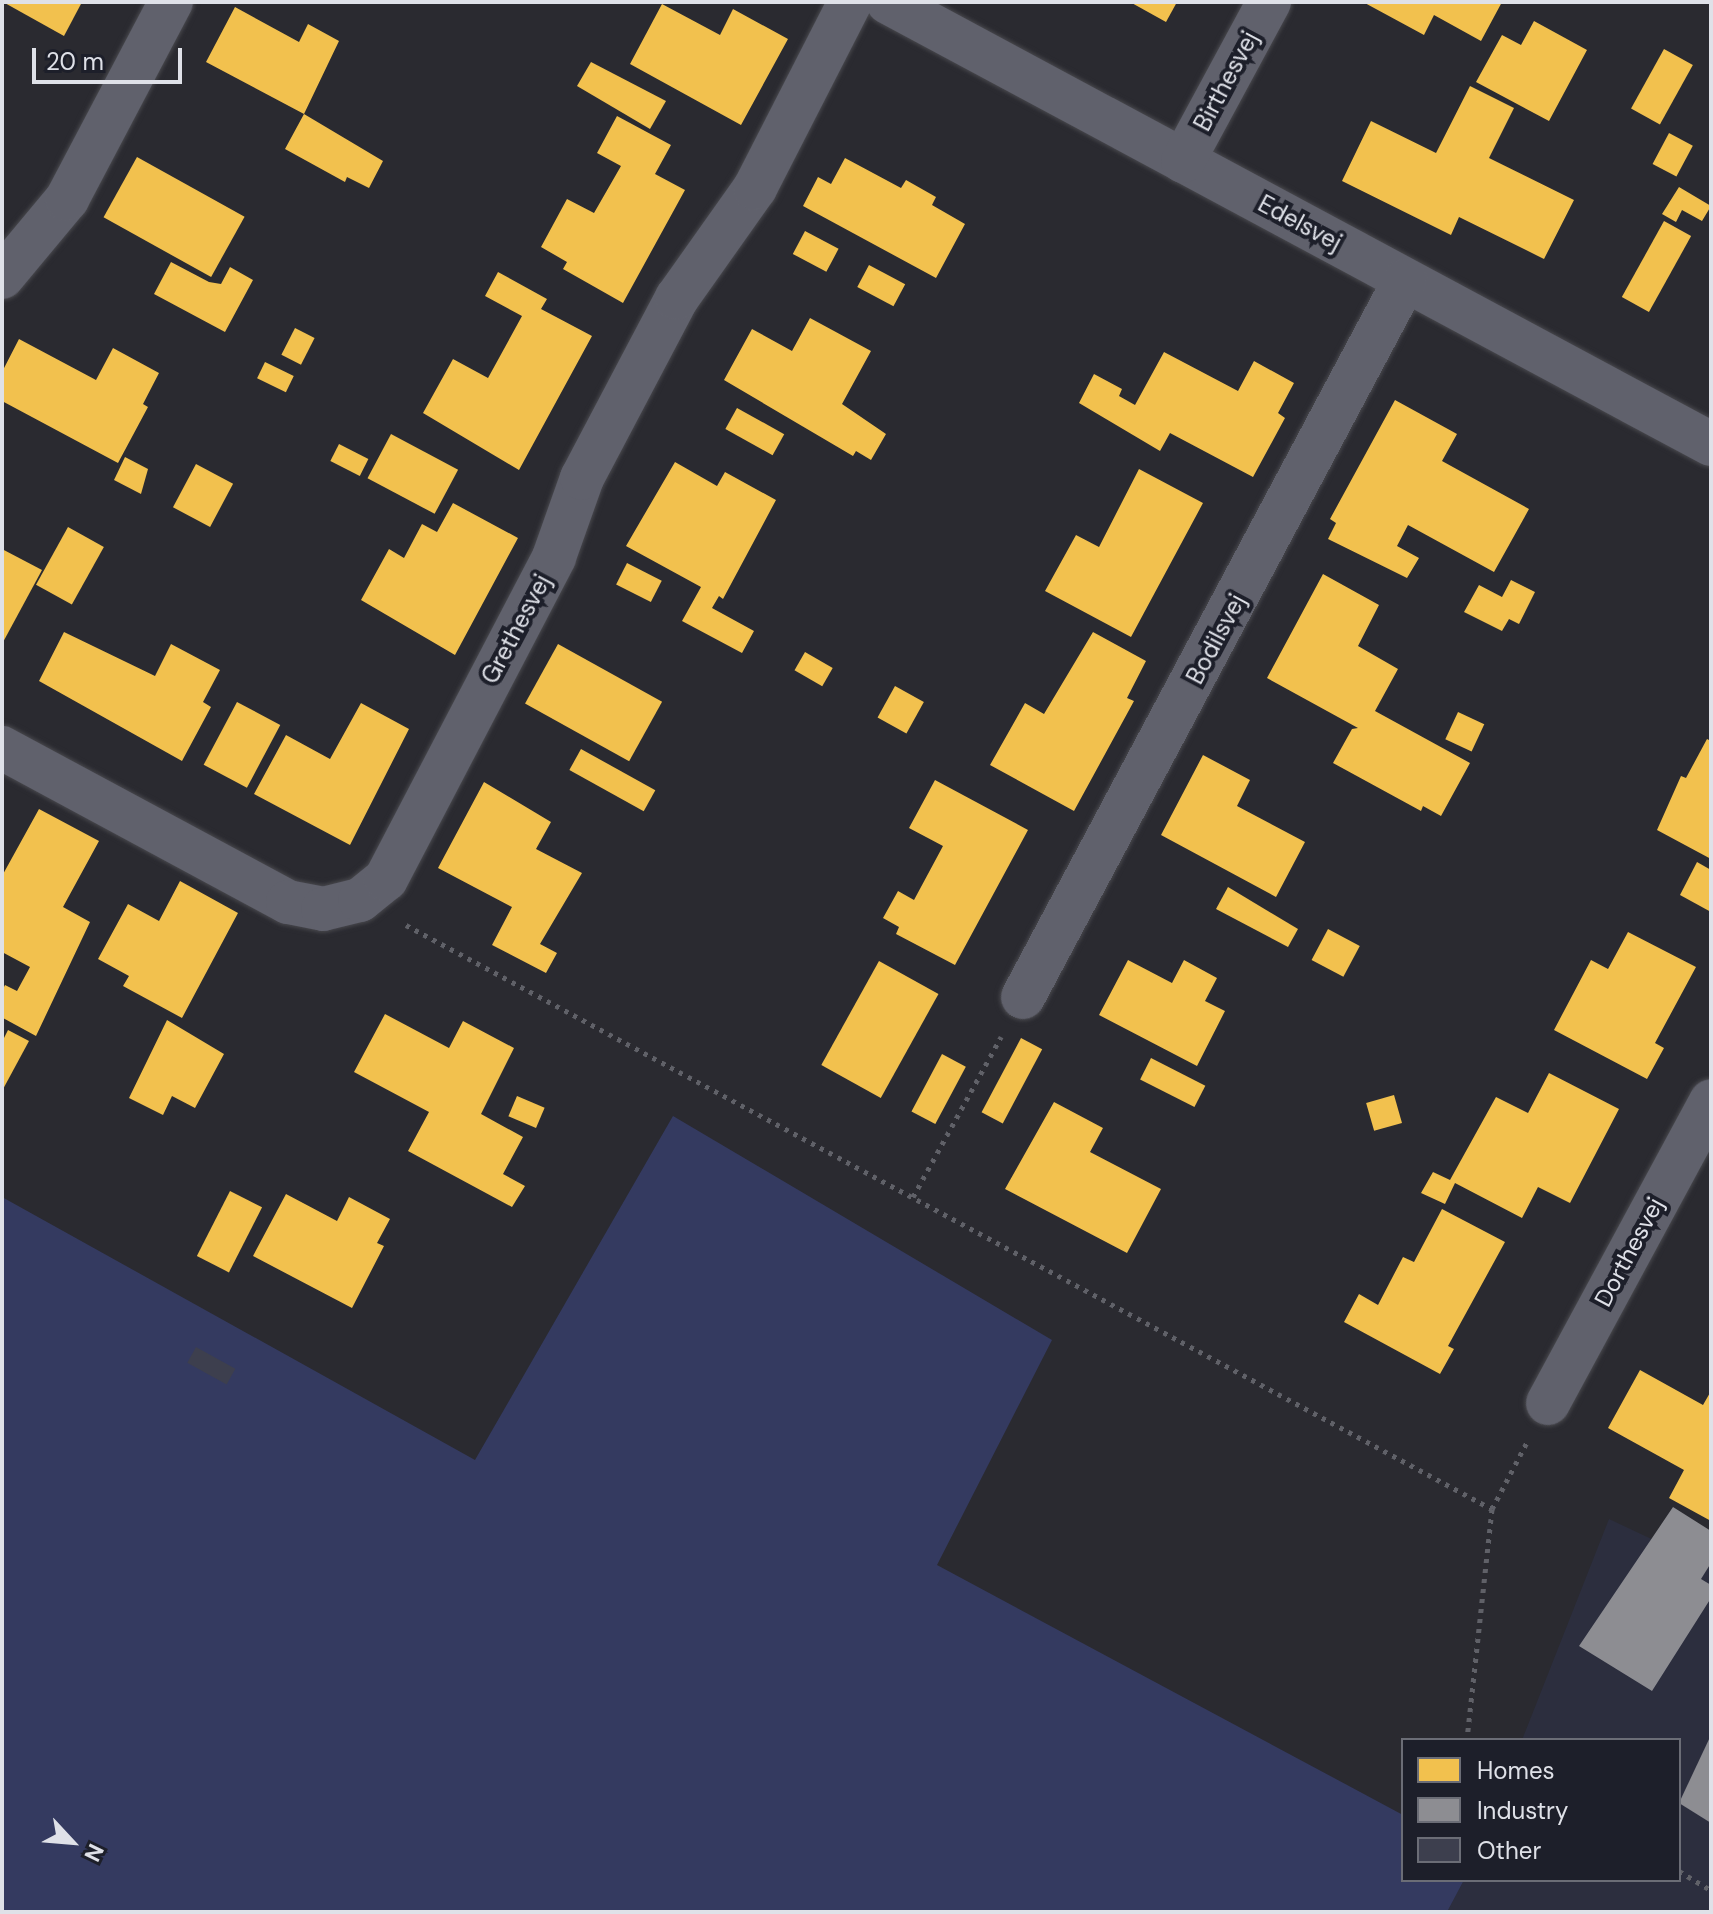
<!DOCTYPE html>
<style>
body{margin:0}
#map{position:relative;width:1713px;height:1914px;overflow:hidden;background:#2a2a30;font-family:"DM Sans",sans-serif}
div>[style]{position:absolute}
.built>*{inset:0;background:#2c2e3e}
.green>*{inset:0;background:#343a60}
.homes>*{inset:0;background:#f2c14e;transform-origin:0 0}
.industry>*{inset:0;background:#8d8d92}
.building>*{inset:0;background:#3d3f4e;transform-origin:0 0}
.path>*{height:5px;margin-top:-2.5px;transform-origin:0;background:repeating-linear-gradient(90deg,#606168 0 4px,transparent 0 10px)}
.roads{filter:drop-shadow(0 0 2px #48484d) drop-shadow(0 0 2px #48484d)}
.street>*{height:44px;margin:-22px;padding:0 22px;transform-origin:22px;border-radius:22px;background:#60616c}
span{translate:-50% -50%;white-space:nowrap;text-align:center;line-height:1.15;-webkit-text-stroke:8px #1d1f2a;paint-order:stroke}
.street-label{font-size:24px;color:#dfe1e8}
.frame{position:absolute;inset:0;border:4px solid #dfe1e8;pointer-events:none}
.legend{position:absolute;left:1401px;top:1738px;width:280px;height:144px;box-sizing:border-box;background:#1d1f2a;border:2px solid #6b6d76;margin:0;padding:10px 14px;list-style:none;font-size:24px;color:#dfe1e8}
.legend li{display:flex;align-items:center;gap:16px;height:40px}
.legend b{width:40px;border:2px solid #6b6d76}
.north{position:absolute;left:32px;top:1802px;width:80px;height:80px;-webkit-text-stroke:6px #1d1f2a;paint-order:stroke;rotate:116deg;font-size:22px;font-weight:700;line-height:32px;text-align:center;color:#dfe1e8}
.north::after{content:'';display:block;margin:auto;width:28px;height:36px;background:#dfe1e8;clip-path:polygon(50% 0,100% 100%,50% 72%,0 100%)}
.scale{position:absolute;left:32px;top:48px;width:150px;height:36px;box-sizing:border-box;border:4px solid #dfe1e8;border-top:0;padding-left:10px;font-size:24px;line-height:28px;white-space:nowrap;color:#dfe1e8;-webkit-text-stroke:6px #1d1f2a;paint-order:stroke}
</style>
<div id="map">
<div class="built">
<div style="clip-path:polygon(1609px 1519px,1711px 1567px,1711px 1912px,1447px 1912px,1464px 1880px,1679px 1880px,1679px 1740px,1522px 1740px)"></div>
</div>
<div class="green">
<div style="clip-path:polygon(673px 1116px,1052px 1340px,937px 1565px,1403px 1815px,1403px 1880px,1464px 1880px,1447px 1912px,2px 1912px,2px 1197px,475px 1460px)"></div>
</div>
<div class="homes">
<div style="clip-path:polygon(3px 2px,82px 2px,64px 36px)"></div>
<div style="clip-path:polygon(1130px 2px,1177px 2px,1166px 22px)"></div>
<div style="clip-path:polygon(1363px 2px,1502px 2px,1481px 41px,1434px 15px,1424px 35px)"></div>
<div style="clip-path:polygon(662px 4px,720px 35px,733px 9px,788px 39px,741px 125px,630px 64px)"></div>
<div style="clip-path:polygon(235px 7px,299px 42px,308px 24px,339px 41px,304px 114px,206px 62px)"></div>
<div style="clip-path:polygon(1534px 21px,1587px 50px,1549px 121px,1476px 82px,1502px 35px,1521px 45px)"></div>
<div style="left:1664px;top:49px;width:33px;height:68px;rotate:29deg"></div>
<div style="clip-path:polygon(591px 62px,666px 101px,650px 129px,577px 86px)"></div>
<div style="clip-path:polygon(1470px 86px,1514px 108px,1489px 158px,1574px 200px,1544px 259px,1459px 217px,1451px 235px,1342px 181px,1371px 121px,1436px 153px)"></div>
<div style="clip-path:polygon(304px 114px,383px 161px,369px 188px,347px 177px,345px 182px,285px 149px)"></div>
<div style="clip-path:polygon(617px 116px,671px 145px,655px 174px,685px 190px,623px 303px,563px 269px,567px 262px,541px 247px,567px 199px,594px 213px,621px 166px,597px 153px)"></div>
<div style="left:1669px;top:133px;width:27px;height:35px;rotate:28deg"></div>
<div style="left:137px;top:157px;width:123px;height:69px;rotate:29deg"></div>
<div style="clip-path:polygon(845px 158px,901px 188px,906px 180px,936px 197px,932px 205px,965px 224px,936px 278px,803px 206px,818px 177px,831px 184px)"></div>
<div style="clip-path:polygon(1679px 187px,1711px 206px,1702px 221px,1682px 210px,1676px 222px,1662px 214px)"></div>
<div style="left:1664px;top:221px;width:31px;height:87px;rotate:29deg"></div>
<div style="left:805px;top:231px;width:38px;height:26px;rotate:28deg"></div>
<div style="clip-path:polygon(171px 262px,209px 282px,221px 284px,230px 267px,253px 280px,225px 332px,154px 294px)"></div>
<div style="left:869px;top:265px;width:41px;height:25px;rotate:28deg"></div>
<div style="clip-path:polygon(498px 272px,547px 299px,541px 309px,592px 336px,519px 470px,423px 413px,453px 359px,488px 378px,522px 316px,485px 296px)"></div>
<div style="clip-path:polygon(810px 318px,871px 351px,842px 404px,886px 434px,871px 460px,856px 451px,853px 456px,724px 380px,752px 329px,792px 351px)"></div>
<div style="left:295px;top:328px;width:22px;height:30px;rotate:27deg"></div>
<div style="clip-path:polygon(19px 339px,96px 380px,113px 348px,159px 373px,143px 404px,148px 407px,118px 463px,2px 401px,2px 372px)"></div>
<div style="clip-path:polygon(1164px 352px,1238px 391px,1254px 361px,1294px 383px,1278px 413px,1285px 418px,1253px 477px,1170px 433px,1160px 451px,1079px 403px,1094px 374px,1122px 389px,1119px 396px,1135px 405px)"></div>
<div style="left:265px;top:362px;width:32px;height:18px;rotate:26deg"></div>
<div style="clip-path:polygon(1395px 400px,1457px 434px,1442px 461px,1529px 509px,1494px 572px,1408px 525px,1397px 546px,1419px 558px,1407px 578px,1328px 539px,1336px 523px,1330px 519px)"></div>
<div style="left:737px;top:408px;width:54px;height:24px;rotate:29deg"></div>
<div style="left:391px;top:434px;width:76px;height:50px;rotate:28deg"></div>
<div style="left:339px;top:444px;width:33px;height:19px;rotate:27deg"></div>
<div style="clip-path:polygon(125px 457px,148px 469px,141px 494px,114px 480px)"></div>
<div style="clip-path:polygon(675px 462px,717px 486px,725px 472px,776px 500px,723px 599px,719px 596px,712px 608px,754px 631px,742px 653px,682px 621px,701px 587px,626px 546px)"></div>
<div style="left:196px;top:464px;width:42px;height:49px;rotate:28deg"></div>
<div style="clip-path:polygon(1139px 469px,1203px 503px,1131px 637px,1045px 591px,1076px 535px,1099px 547px)"></div>
<div style="clip-path:polygon(453px 503px,518px 538px,455px 655px,361px 600px,389px 549px,404px 558px,422px 524px,437px 532px)"></div>
<div style="left:68px;top:527px;width:41px;height:66px;rotate:29deg"></div>
<div style="clip-path:polygon(2px 549px,42px 570px,2px 644px)"></div>
<div style="left:627px;top:563px;width:39px;height:24px;rotate:27deg"></div>
<div style="clip-path:polygon(1323px 574px,1379px 605px,1358px 646px,1398px 669px,1375px 711px,1470px 763px,1441px 816px,1423px 806px,1421px 811px,1333px 763px,1352px 729px,1358px 728px,1267px 678px)"></div>
<div style="clip-path:polygon(1511px 580px,1535px 592px,1519px 624px,1509px 619px,1502px 631px,1464px 612px,1479px 585px,1502px 597px)"></div>
<div style="clip-path:polygon(64px 632px,155px 676px,171px 644px,220px 670px,203px 702px,211px 707px,182px 761px,39px 681px)"></div>
<div style="clip-path:polygon(1093px 632px,1146px 661px,1127px 698px,1134px 701px,1074px 811px,990px 765px,1025px 703px,1044px 714px)"></div>
<div style="left:558px;top:644px;width:119px;height:68px;rotate:29deg"></div>
<div style="left:805px;top:652px;width:32px;height:21px;rotate:30deg"></div>
<div style="left:895px;top:686px;width:33px;height:36px;rotate:29deg"></div>
<div style="left:237px;top:702px;width:49px;height:71px;rotate:28deg"></div>
<div style="clip-path:polygon(361px 703px,409px 729px,350px 845px,254px 794px,286px 735px,330px 759px)"></div>
<div style="left:1458px;top:712px;width:29px;height:30px;rotate:25deg"></div>
<div style="clip-path:polygon(1707px 739px,1711px 741px,1711px 859px,1657px 830px,1681px 776px,1686px 778px)"></div>
<div style="left:581px;top:749px;width:85px;height:24px;rotate:29deg"></div>
<div style="clip-path:polygon(1203px 755px,1250px 780px,1237px 806px,1305px 842px,1276px 897px,1161px 835px)"></div>
<div style="clip-path:polygon(935px 780px,1028px 830px,955px 965px,896px 934px,899px 927px,883px 918px,898px 891px,914px 900px,943px 846px,909px 828px)"></div>
<div style="clip-path:polygon(484px 782px,551px 822px,536px 849px,582px 873px,540px 944px,557px 953px,546px 973px,492px 945px,512px 907px,438px 868px)"></div>
<div style="clip-path:polygon(39px 809px,99px 841px,63px 907px,90px 922px,36px 1036px,3px 1018px,2px 991px,5px 985px,17px 991px,30px 967px,2px 952px,2px 876px)"></div>
<div style="clip-path:polygon(1697px 862px,1711px 870px,1711px 912px,1680px 895px)"></div>
<div style="clip-path:polygon(180px 881px,238px 913px,182px 1018px,123px 986px,129px 976px,98px 959px,128px 904px,159px 921px)"></div>
<div style="clip-path:polygon(1228px 887px,1298px 929px,1288px 947px,1216px 909px)"></div>
<div style="left:1328px;top:929px;width:36px;height:35px;rotate:28deg"></div>
<div style="clip-path:polygon(1628px 932px,1696px 967px,1655px 1043px,1664px 1048px,1647px 1079px,1554px 1030px,1591px 960px,1608px 969px)"></div>
<div style="clip-path:polygon(1128px 960px,1172px 983px,1184px 960px,1217px 978px,1205px 1001px,1225px 1011px,1197px 1066px,1099px 1015px)"></div>
<div style="left:879px;top:961px;width:68px;height:119px;rotate:29deg"></div>
<div style="clip-path:polygon(385px 1014px,449px 1048px,463px 1021px,514px 1048px,481px 1114px,523px 1137px,503px 1174px,525px 1186px,512px 1207px,408px 1151px,429px 1112px,354px 1072px)"></div>
<div style="clip-path:polygon(167px 1020px,224px 1054px,195px 1108px,172px 1096px,163px 1115px,129px 1098px)"></div>
<div style="clip-path:polygon(8px 1030px,29px 1041px,2px 1091px,2px 1042px)"></div>
<div style="left:1021px;top:1038px;width:24px;height:84px;rotate:28deg"></div>
<div style="left:942px;top:1054px;width:27px;height:65px;rotate:28deg"></div>
<div style="left:1151px;top:1058px;width:61px;height:24px;rotate:27deg"></div>
<div style="clip-path:polygon(1549px 1073px,1619px 1109px,1570px 1203px,1538px 1187px,1522px 1218px,1455px 1183px,1445px 1204px,1421px 1193px,1433px 1172px,1450px 1180px,1496px 1097px,1528px 1113px)"></div>
<div style="left:1394px;top:1095px;width:29px;height:29px;rotate:74deg"></div>
<div style="left:517px;top:1096px;width:30px;height:22px;rotate:23deg"></div>
<div style="clip-path:polygon(1054px 1102px,1103px 1128px,1090px 1152px,1161px 1189px,1127px 1253px,1005px 1189px)"></div>
<div style="left:230px;top:1191px;width:36px;height:73px;rotate:27deg"></div>
<div style="clip-path:polygon(286px 1194px,337px 1221px,349px 1197px,390px 1219px,377px 1243px,384px 1246px,352px 1308px,253px 1256px)"></div>
<div style="clip-path:polygon(1442px 1209px,1505px 1242px,1448px 1346px,1454px 1349px,1440px 1374px,1344px 1322px,1359px 1294px,1378px 1305px,1403px 1257px,1414px 1262px)"></div>
<div style="clip-path:polygon(1640px 1370px,1703px 1405px,1711px 1391px,1711px 1521px,1669px 1498px,1684px 1470px,1608px 1428px)"></div>
</div>
<div class="industry">
<div style="clip-path:polygon(1673px 1507px,1711px 1531px,1711px 1563px,1701px 1579px,1711px 1585px,1711px 1598px,1652px 1691px,1579px 1646px)"></div>
<div style="clip-path:polygon(1711px 1735px,1711px 1823px,1679px 1803px)"></div>
</div>
<div class="building">
<div style="left:196px;top:1347px;width:45px;height:18px;rotate:29deg"></div>
</div>
<div class="path">
<div style="left:406px;top:925px;width:1233px;rotate:28.27deg"></div>
<div style="left:1492px;top:1509px;width:232px;rotate:96.2deg"></div>
<div style="left:913px;top:1197px;width:183px;rotate:-61.2deg"></div>
<div style="left:1492px;top:1509px;width:76px;rotate:-62.4deg"></div>
<div style="left:1679px;top:1871px;width:37px;rotate:31deg"></div>
</div>
<div class="roads">
<div class="street">
<div style="left:888px;top:2px;width:934px;rotate:28.24deg"></div>
<div style="left:1183px;top:161px;width:181px;rotate:-61.6deg"></div>
<div style="left:2px;top:277px;width:102px;rotate:-50.2deg"></div>
<div style="left:67px;top:199px;width:223px;rotate:-62.2deg"></div>
<div style="left:2px;top:748px;width:325px;rotate:28.3deg"></div>
<div style="left:288px;top:902px;width:36px;rotate:11deg"></div>
<div style="left:323px;top:909px;width:38px;rotate:-14deg"></div>
<div style="left:360px;top:900px;width:33px;rotate:-39deg"></div>
<div style="left:386px;top:879px;width:363px;rotate:-62.4deg"></div>
<div style="left:554px;top:557px;width:84px;rotate:-70.5deg"></div>
<div style="left:582px;top:478px;width:204px;rotate:-62.2deg"></div>
<div style="left:677px;top:298px;width:135px;rotate:-54.7deg"></div>
<div style="left:755px;top:188px;width:209px;rotate:-62.9deg"></div>
<div style="left:1023px;top:997px;width:812px;rotate:-61.95deg"></div>
<div style="left:1548px;top:1403px;width:343px;rotate:-61.6deg"></div>
</div>
</div>
<div class="street-label">
<span style="left:1226px;top:81px;rotate:-62deg">Birthesvej</span>
<span style="left:1300px;top:223px;rotate:28deg">Edelsvej</span>
<span style="left:516px;top:629px;rotate:-62deg">Grethesvej</span>
<span style="left:1216px;top:639px;rotate:-62deg">Bodilsvej</span>
<span style="left:1629px;top:1252px;rotate:-62deg">Dorthesvej</span>
</div>
<div class="frame"></div>
<ul class="legend">
<li><b style="height:22px;background:#f2c14e"></b>Homes</li>
<li><b style="height:22px;background:#8d8d92"></b>Industry</li>
<li><b style="height:22px;background:#3d3f4e"></b>Other</li>
</ul>
<div class="north">N</div>
<div class="scale">20 m</div>
</div>
